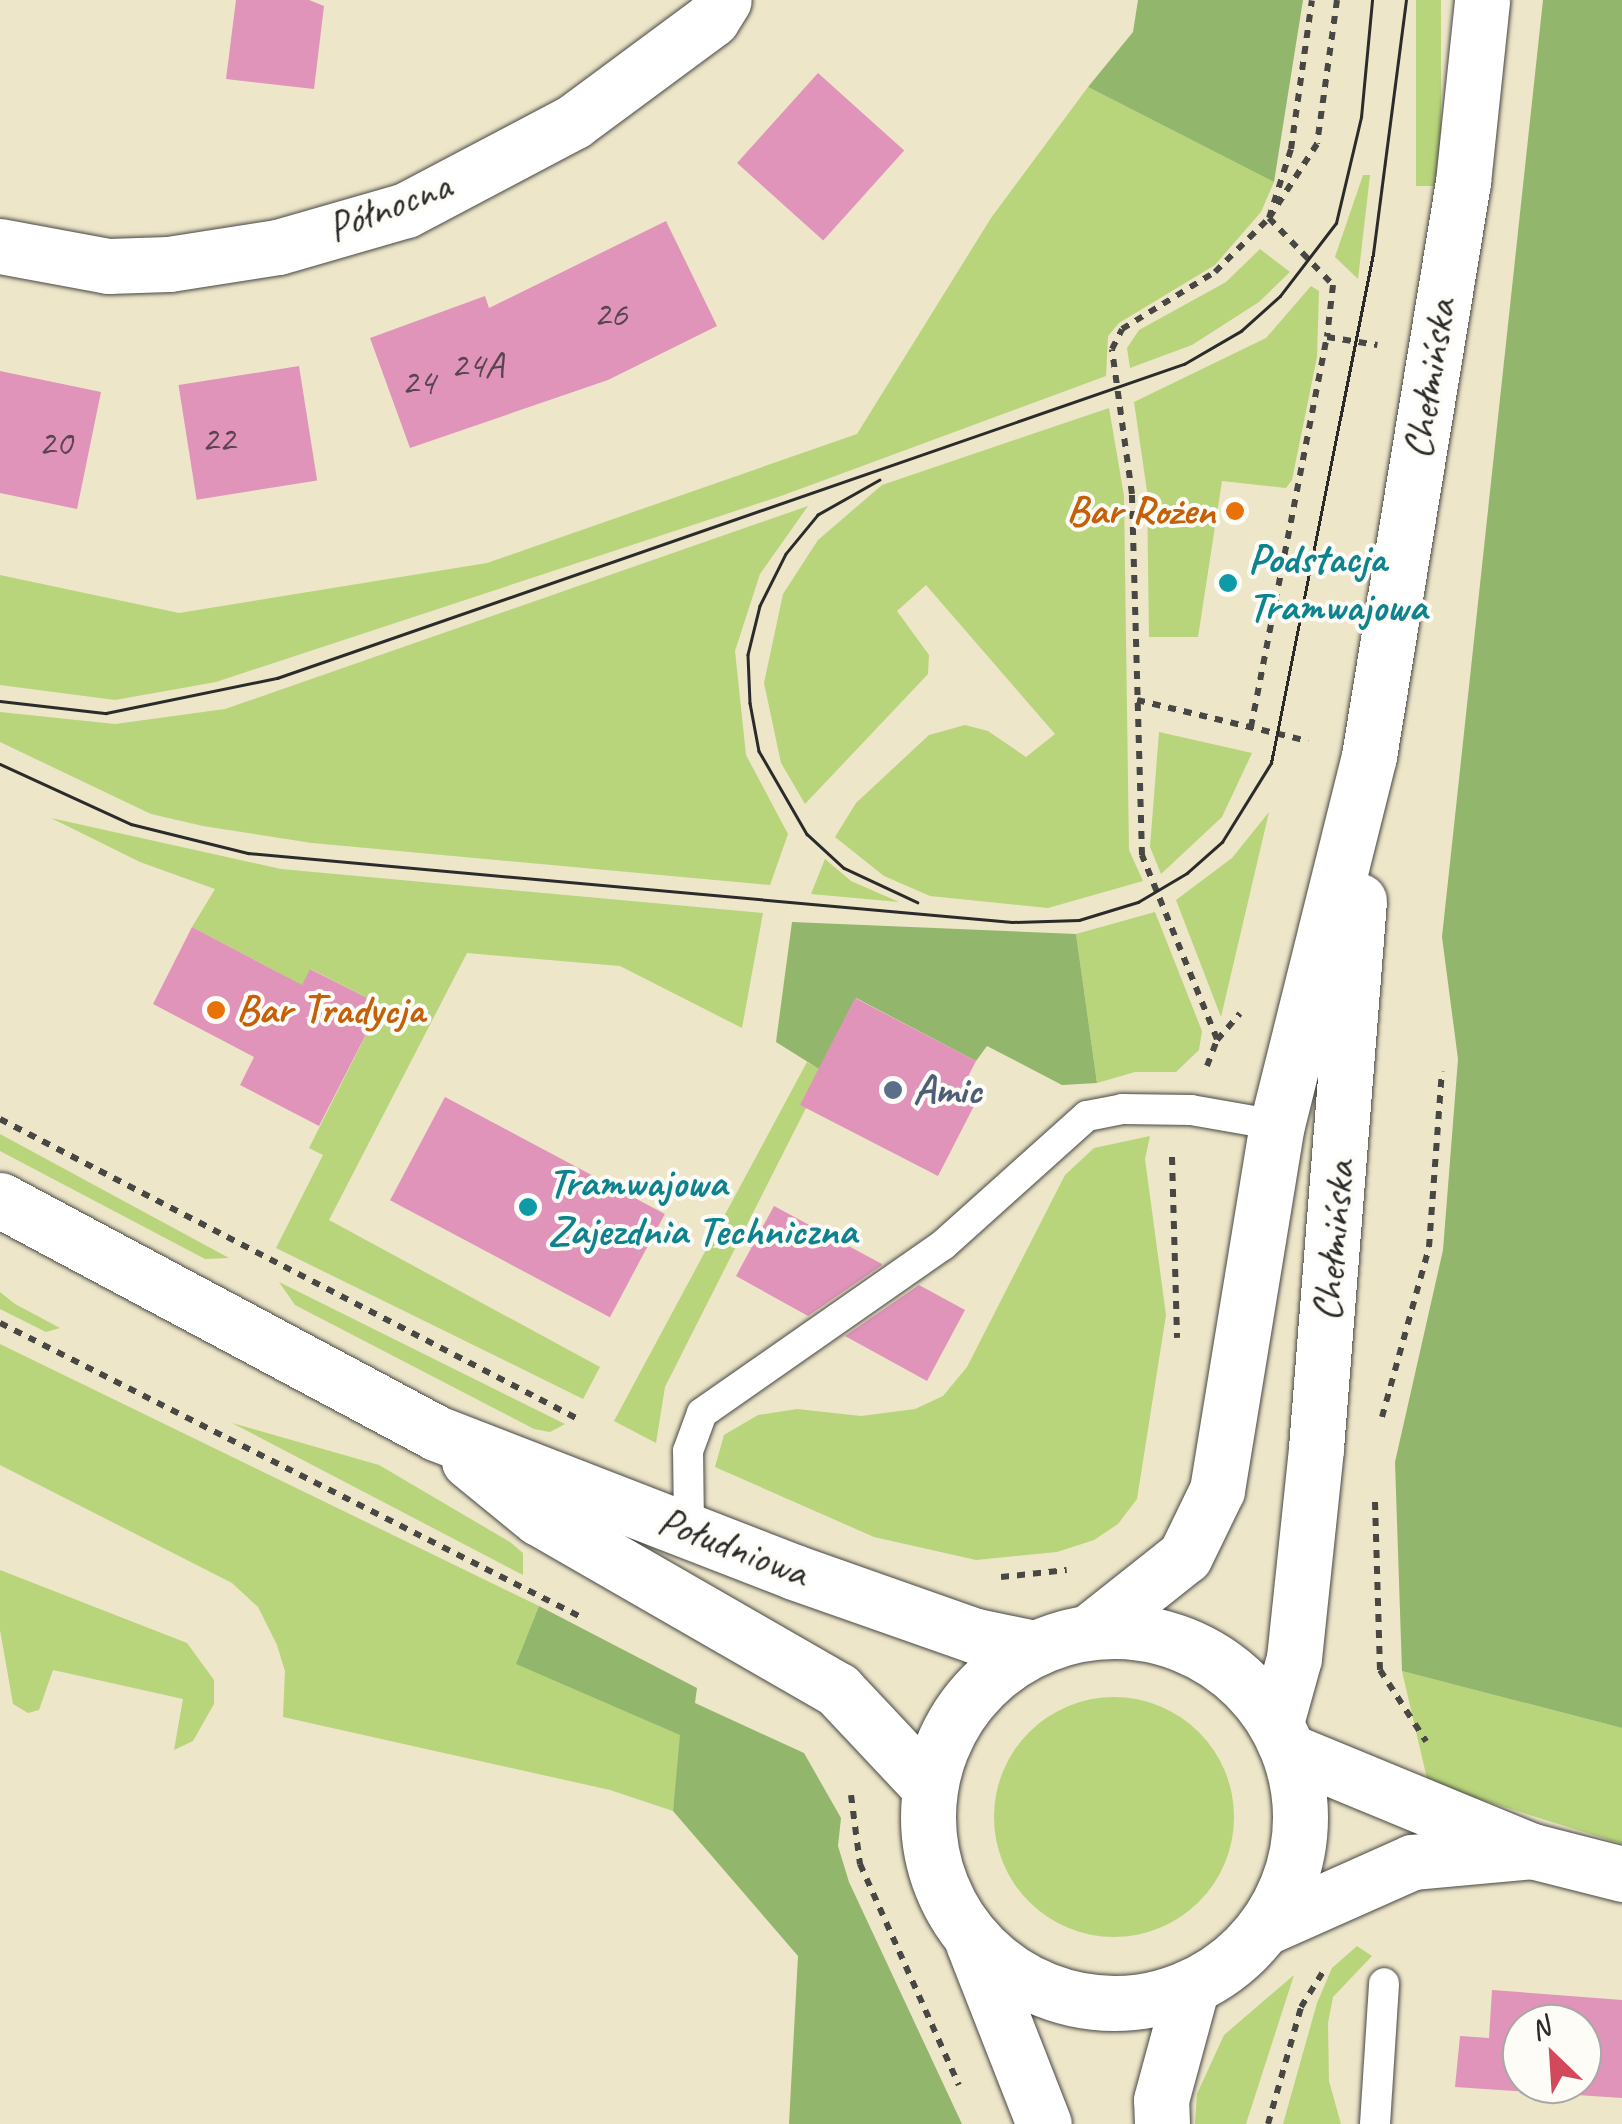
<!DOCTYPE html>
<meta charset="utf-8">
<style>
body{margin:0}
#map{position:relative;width:1622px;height:2124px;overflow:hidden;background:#ede6c9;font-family:Caveat,sans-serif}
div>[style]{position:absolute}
.green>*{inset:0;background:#b8d57b;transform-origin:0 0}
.round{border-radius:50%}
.forest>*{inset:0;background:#92b66b}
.building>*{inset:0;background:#e094ba;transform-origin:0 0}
.path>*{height:6px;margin-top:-3px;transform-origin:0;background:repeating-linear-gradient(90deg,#484743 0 8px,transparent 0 16px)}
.roads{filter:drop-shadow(0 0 2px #484743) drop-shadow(0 0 2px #484743)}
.lane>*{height:30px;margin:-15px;padding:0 15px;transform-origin:15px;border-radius:15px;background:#fff}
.street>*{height:55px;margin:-27.5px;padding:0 27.5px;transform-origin:27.5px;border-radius:27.5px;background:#fff}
.secondary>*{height:55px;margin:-27.5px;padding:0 27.5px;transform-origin:27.5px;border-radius:27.5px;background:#fff}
.secondary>.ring{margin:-27.5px;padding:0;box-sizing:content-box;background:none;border:55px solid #fff;border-radius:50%}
.tram>*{height:2.5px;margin:-1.25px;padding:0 1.25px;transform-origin:1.25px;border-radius:1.25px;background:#2b2b2b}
.dots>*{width:28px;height:28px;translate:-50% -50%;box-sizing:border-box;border:5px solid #fdfcf7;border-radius:50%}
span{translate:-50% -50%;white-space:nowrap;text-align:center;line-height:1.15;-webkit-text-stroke:8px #fdfcf7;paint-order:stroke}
.number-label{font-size:38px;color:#58454f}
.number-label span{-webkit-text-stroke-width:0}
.street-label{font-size:42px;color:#2b2b2b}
.food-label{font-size:42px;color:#c56008;font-weight:700}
.right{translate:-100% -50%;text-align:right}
.left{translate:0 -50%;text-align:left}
.culture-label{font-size:42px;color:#0d838f;font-weight:700}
.service-label{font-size:42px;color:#4e5e75;font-weight:700}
.north{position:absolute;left:1502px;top:2004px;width:100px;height:100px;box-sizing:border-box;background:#fdfcf7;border:2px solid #a9a8a5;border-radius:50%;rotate:335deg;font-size:28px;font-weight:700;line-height:40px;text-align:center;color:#2b2b2b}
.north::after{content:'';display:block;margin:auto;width:35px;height:45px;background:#d1495b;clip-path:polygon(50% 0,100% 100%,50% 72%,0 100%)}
</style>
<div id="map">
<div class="green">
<div style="left:1416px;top:0;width:25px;height:186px"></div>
<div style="clip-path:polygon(1088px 87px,1274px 182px,1261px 212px,1215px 265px,1119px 323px,1108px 336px,1106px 376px,781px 496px,216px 682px,115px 700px,0 685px,0 575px,179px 613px,487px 563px,857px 434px,991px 218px)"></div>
<div style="clip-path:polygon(1363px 175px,1370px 175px,1358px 279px,1335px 257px)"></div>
<div style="clip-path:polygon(1260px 249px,1290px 272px,1259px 302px,1192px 345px,1130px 368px,1127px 348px,1139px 330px,1226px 282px)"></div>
<div style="clip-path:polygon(1311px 286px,1319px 291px,1317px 357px,1292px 480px,1286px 488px,1222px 481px,1198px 637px,1149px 637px,1147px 491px,1134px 402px,1266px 338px)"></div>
<div style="clip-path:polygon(1109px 408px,1124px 496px,1129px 850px,1143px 881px,1048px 908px,930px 896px,884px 876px,835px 837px,856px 803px,929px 735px,965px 725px,988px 731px,1026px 757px,1055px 734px,926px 585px,897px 611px,929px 655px,928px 674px,805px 804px,781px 763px,764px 683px,783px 594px,818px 540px,882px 485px)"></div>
<div style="clip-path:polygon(808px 506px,760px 574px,735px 651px,746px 755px,788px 834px,770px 885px,312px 843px,203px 826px,151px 814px,0 742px,0 712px,115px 724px,225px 709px)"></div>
<div style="clip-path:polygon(1159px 732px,1252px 753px,1222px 817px,1161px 874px,1150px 847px)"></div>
<div style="clip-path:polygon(1269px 812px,1221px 1017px,1176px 900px,1232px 858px)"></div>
<div style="clip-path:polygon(51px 818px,281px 869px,763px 913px,742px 1028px,620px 966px,467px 953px,329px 1220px,600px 1367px,583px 1399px,276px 1248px,323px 1155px,309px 1148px,381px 1005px,311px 969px,297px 995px,279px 973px,192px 927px,215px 889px,140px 862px)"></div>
<div style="clip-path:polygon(825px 859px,851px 881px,899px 902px,811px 894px)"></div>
<div style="clip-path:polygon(1155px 912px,1202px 1031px,1199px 1050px,1176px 1072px,1135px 1072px,1097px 1083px,1076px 934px)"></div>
<div style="clip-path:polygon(807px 1062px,819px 1069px,806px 1108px,665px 1387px,656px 1443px,614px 1421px)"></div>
<div style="clip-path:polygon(0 1135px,0 1134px,229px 1258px,205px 1259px,0 1151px)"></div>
<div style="clip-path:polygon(1150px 1136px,1145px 1159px,1166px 1315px,1137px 1499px,1118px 1524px,1094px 1540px,1057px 1552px,976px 1560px,874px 1537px,715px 1467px,724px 1435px,758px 1415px,797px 1409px,861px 1416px,915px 1409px,943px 1396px,967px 1367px,1065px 1175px,1094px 1148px)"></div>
<div style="clip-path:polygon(279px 1282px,565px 1424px,550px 1432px,534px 1429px,295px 1305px)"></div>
<div style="clip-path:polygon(0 1292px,15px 1304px,60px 1328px,46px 1332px,0 1309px)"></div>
<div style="clip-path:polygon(0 1344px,539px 1606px,517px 1664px,681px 1735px,673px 1811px,610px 1790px,283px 1717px,285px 1671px,277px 1645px,258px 1607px,232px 1583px,0 1465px)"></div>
<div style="clip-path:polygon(232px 1423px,379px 1465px,510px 1542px,523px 1553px,523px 1575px)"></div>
<div style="clip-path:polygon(0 1570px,187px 1643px,214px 1680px,214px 1704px,193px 1741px,174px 1750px,183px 1699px,53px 1670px,39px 1710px,28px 1713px,13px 1704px,0 1630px)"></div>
<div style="clip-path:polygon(1402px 1671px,1622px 1728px,1622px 1844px,1428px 1783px)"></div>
<div class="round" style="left:994px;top:1697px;width:240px;height:240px"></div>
<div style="clip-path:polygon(1357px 1946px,1372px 1956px,1333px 1997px,1328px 2023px,1329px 2081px,1341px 2124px,1283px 2124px,1317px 2003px,1332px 1968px)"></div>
<div style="clip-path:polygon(1294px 1975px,1246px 2124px,1195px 2124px,1197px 2094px,1224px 2035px)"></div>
</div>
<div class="forest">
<div style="clip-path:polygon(1138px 0,1303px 0,1274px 182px,1088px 87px,1133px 32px)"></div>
<div style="clip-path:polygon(1543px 0,1622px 0,1622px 1728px,1402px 1671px,1395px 1462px,1443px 1250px,1458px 1059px,1442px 937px)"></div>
<div style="clip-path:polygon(792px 922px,1076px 934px,1097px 1083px,1062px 1085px,987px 1046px,976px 1061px,856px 998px,819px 1069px,776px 1042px)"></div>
<div style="clip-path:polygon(539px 1606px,697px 1688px,695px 1703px,804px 1753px,841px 1818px,838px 1846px,849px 1882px,962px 2124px,789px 2124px,798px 1956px,673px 1811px,680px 1735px,516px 1664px)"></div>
</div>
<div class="building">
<div style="clip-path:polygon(236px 0,309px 0,324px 6px,314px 89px,226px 79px)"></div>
<div style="left:818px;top:73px;width:116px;height:121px;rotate:42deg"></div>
<div style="clip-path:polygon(666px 221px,717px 326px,608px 380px,410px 448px,370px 338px,485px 296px,489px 308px)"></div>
<div style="left:299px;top:366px;width:116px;height:122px;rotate:81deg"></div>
<div style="clip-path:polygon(0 371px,101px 392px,77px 509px,0 493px)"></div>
<div style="clip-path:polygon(192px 927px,302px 985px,310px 969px,381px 1005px,319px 1126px,240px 1085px,254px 1057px,153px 1004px)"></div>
<div style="clip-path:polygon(855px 998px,976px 1061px,959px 1094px,976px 1102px,938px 1176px,800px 1105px)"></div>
<div style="left:445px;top:1097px;width:249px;height:117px;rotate:28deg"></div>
<div style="clip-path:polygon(774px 1206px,882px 1264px,882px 1265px,808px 1316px,736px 1276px)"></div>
<div style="clip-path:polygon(919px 1285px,965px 1310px,927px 1381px,845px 1336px)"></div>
<div style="clip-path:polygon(evenodd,1492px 1990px,1622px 2000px,1622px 2098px,1455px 2087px,1460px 2036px,1489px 2038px,1492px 1990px,1522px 2024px,1582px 2024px,1582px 2084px,1522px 2084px,1522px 2024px)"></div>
</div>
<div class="path">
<div style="left:1337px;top:0;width:145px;rotate:97.9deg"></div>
<div style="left:1317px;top:144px;width:88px;rotate:123deg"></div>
<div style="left:1269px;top:218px;width:93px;rotate:46.3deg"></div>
<div style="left:1333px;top:285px;width:52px;rotate:96.6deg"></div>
<div style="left:1327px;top:337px;width:51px;rotate:9.1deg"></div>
<div style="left:1137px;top:700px;width:176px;rotate:13.5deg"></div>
<div style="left:1251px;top:727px;width:397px;rotate:-79deg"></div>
<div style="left:1217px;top:1039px;width:199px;rotate:-112.2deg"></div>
<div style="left:1142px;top:855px;width:361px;rotate:-91.6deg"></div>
<div style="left:1132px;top:494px;width:146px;rotate:-97.9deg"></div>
<div style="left:1112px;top:349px;width:22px;rotate:-63deg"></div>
<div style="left:1122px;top:329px;width:109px;rotate:-31.5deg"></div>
<div style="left:1215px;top:272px;width:76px;rotate:-45deg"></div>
<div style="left:1269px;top:218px;width:72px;rotate:-72.3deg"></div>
<div style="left:1291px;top:149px;width:150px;rotate:-82deg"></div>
<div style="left:1207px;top:1066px;width:28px;rotate:-69deg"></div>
<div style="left:1217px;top:1040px;width:35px;rotate:-49deg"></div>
<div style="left:0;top:1119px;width:649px;rotate:27.43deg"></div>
<div style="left:1172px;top:1157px;width:181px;rotate:88.4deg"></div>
<div style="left:0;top:1323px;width:653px;rotate:26.84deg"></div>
<div style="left:1382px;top:1417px;width:176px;rotate:-74.5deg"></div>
<div style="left:1429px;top:1247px;width:176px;rotate:-85.8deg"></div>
<div style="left:1375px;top:1502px;width:168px;rotate:88.3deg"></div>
<div style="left:1380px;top:1670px;width:85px;rotate:57.1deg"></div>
<div style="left:1001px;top:1577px;width:66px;rotate:-6.1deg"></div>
<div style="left:851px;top:1795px;width:70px;rotate:82.6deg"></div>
<div style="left:860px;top:1864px;width:242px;rotate:65.9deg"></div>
<div style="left:1268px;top:2124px;width:122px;rotate:-74.2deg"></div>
<div style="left:1301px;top:2007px;width:47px;rotate:-58deg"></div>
</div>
<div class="roads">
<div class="lane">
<div style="left:689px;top:1528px;width:77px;rotate:-90.7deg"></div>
<div style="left:688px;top:1451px;width:40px;rotate:-69.8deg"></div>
<div style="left:702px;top:1413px;width:294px;rotate:-34.9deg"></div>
<div style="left:943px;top:1245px;width:193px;rotate:-41.9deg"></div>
<div style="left:1087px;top:1116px;width:36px;rotate:-11deg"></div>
<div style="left:1122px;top:1109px;width:69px;rotate:0.8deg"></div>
<div style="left:1191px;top:1110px;width:87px;rotate:9.9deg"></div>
<div style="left:1375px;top:2124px;width:141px;rotate:-86.3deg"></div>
</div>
<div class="street">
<div style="left:0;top:246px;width:110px;rotate:10.5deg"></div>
<div style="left:108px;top:266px;width:61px;rotate:-1.9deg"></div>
<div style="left:169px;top:264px;width:110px;rotate:-8.9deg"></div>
<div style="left:278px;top:247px;width:133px;rotate:-16.1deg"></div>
<div style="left:406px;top:210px;width:189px;rotate:-27.8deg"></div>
<div style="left:573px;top:122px;width:173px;rotate:-36.5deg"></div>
<div style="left:712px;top:19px;width:22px;rotate:-58deg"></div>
</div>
<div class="secondary">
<div style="left:0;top:1200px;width:494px;rotate:28.1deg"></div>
<div style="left:436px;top:1433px;width:384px;rotate:21.2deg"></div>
<div style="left:794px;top:1572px;width:193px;rotate:19.4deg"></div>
<div style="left:976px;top:1636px;width:59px;rotate:11.7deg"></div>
<div style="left:469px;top:1461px;width:90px;rotate:39.2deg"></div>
<div style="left:539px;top:1518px;width:345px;rotate:29.9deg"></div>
<div style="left:838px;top:1690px;width:134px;rotate:46.8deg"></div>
<div class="ring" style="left:928px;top:1631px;width:317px;height:317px"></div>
<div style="left:1089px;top:1632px;width:122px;rotate:-38.4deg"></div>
<div style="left:1185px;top:1556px;width:73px;rotate:-64.1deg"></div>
<div style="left:1217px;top:1490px;width:370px;rotate:-80.7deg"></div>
<div style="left:1277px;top:1125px;width:380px;rotate:-76deg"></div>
<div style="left:1369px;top:756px;width:582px;rotate:-80.7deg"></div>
<div style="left:1463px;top:182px;width:183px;rotate:-84deg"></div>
<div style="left:1276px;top:1723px;width:67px;rotate:-74.5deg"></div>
<div style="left:1294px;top:1658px;width:211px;rotate:-84deg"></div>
<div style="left:1316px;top:1448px;width:549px;rotate:-85.51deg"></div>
<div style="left:1289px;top:1751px;width:263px;rotate:22.4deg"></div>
<div style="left:1532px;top:1851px;width:93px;rotate:14.3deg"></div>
<div style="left:1264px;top:1928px;width:162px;rotate:-24deg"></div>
<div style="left:1412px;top:1862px;width:121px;rotate:-5.2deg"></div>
<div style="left:973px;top:1943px;width:194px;rotate:68.6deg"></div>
<div style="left:1162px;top:2124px;width:24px;rotate:-92deg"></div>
<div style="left:1161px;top:2100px;width:118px;rotate:-74.8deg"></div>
</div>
</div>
<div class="tram">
<div style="left:880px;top:480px;width:71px;rotate:150.6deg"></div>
<div style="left:818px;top:515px;width:50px;rotate:129.4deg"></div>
<div style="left:786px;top:554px;width:58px;rotate:116.6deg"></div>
<div style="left:760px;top:606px;width:50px;rotate:103.8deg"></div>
<div style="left:748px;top:655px;width:48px;rotate:87.6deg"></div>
<div style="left:750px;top:703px;width:49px;rotate:79.4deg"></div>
<div style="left:759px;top:751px;width:96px;rotate:60deg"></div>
<div style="left:807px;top:834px;width:50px;rotate:42.6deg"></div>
<div style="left:844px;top:868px;width:81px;rotate:25deg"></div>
<div style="left:0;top:701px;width:107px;rotate:6.5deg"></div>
<div style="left:106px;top:713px;width:175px;rotate:-11.6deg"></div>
<div style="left:277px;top:678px;width:960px;rotate:-19.1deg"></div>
<div style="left:1184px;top:364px;width:66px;rotate:-30.1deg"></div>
<div style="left:1241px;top:331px;width:52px;rotate:-41.9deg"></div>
<div style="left:1280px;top:296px;width:92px;rotate:-52.5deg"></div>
<div style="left:1336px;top:223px;width:109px;rotate:-76.7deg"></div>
<div style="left:1361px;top:117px;width:118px;rotate:-84.6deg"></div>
<div style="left:0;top:764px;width:144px;rotate:24.6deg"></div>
<div style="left:131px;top:824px;width:121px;rotate:13.9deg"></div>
<div style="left:248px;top:853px;width:767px;rotate:5.16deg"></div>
<div style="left:1012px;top:922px;width:67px;rotate:-1.7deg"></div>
<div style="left:1079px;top:920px;width:62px;rotate:-17deg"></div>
<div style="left:1138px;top:902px;width:57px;rotate:-30.6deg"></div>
<div style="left:1187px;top:873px;width:47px;rotate:-41.5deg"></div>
<div style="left:1222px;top:842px;width:93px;rotate:-58.2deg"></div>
<div style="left:1271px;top:763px;width:519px;rotate:-78.67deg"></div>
<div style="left:1373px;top:254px;width:256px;rotate:-82.6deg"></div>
</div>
<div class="dots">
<div style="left:1235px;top:511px;background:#e8710a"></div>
<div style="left:1228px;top:583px;background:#0f9aa8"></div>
<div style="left:216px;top:1010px;background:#e8710a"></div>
<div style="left:893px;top:1090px;background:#5c6f8a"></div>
<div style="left:528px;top:1207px;background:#0f9aa8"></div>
</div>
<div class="number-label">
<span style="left:610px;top:314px">26</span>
<span style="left:477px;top:365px">24A</span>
<span style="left:418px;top:382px">24</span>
<span style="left:218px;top:439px">22</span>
<span style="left:55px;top:443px">20</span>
</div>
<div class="street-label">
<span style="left:389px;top:207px;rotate:-21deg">Północna</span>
<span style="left:1430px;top:379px;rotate:-81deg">Chełmińska</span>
<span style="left:1334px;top:1241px;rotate:-85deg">Chełmińska</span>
<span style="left:733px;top:1547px;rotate:21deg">Południowa</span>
</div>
<div class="food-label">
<span class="right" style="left:1215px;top:511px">Bar Rożen</span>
<span class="left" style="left:236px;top:1010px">Bar Tradycja</span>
</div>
<div class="culture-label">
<span class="left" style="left:1248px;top:583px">Podstacja<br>Tramwajowa</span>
<span class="left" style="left:548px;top:1207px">Tramwajowa<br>Zajezdnia Techniczna</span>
</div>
<div class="service-label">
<span class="left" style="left:913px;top:1090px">Amic</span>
</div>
<div class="north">N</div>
</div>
